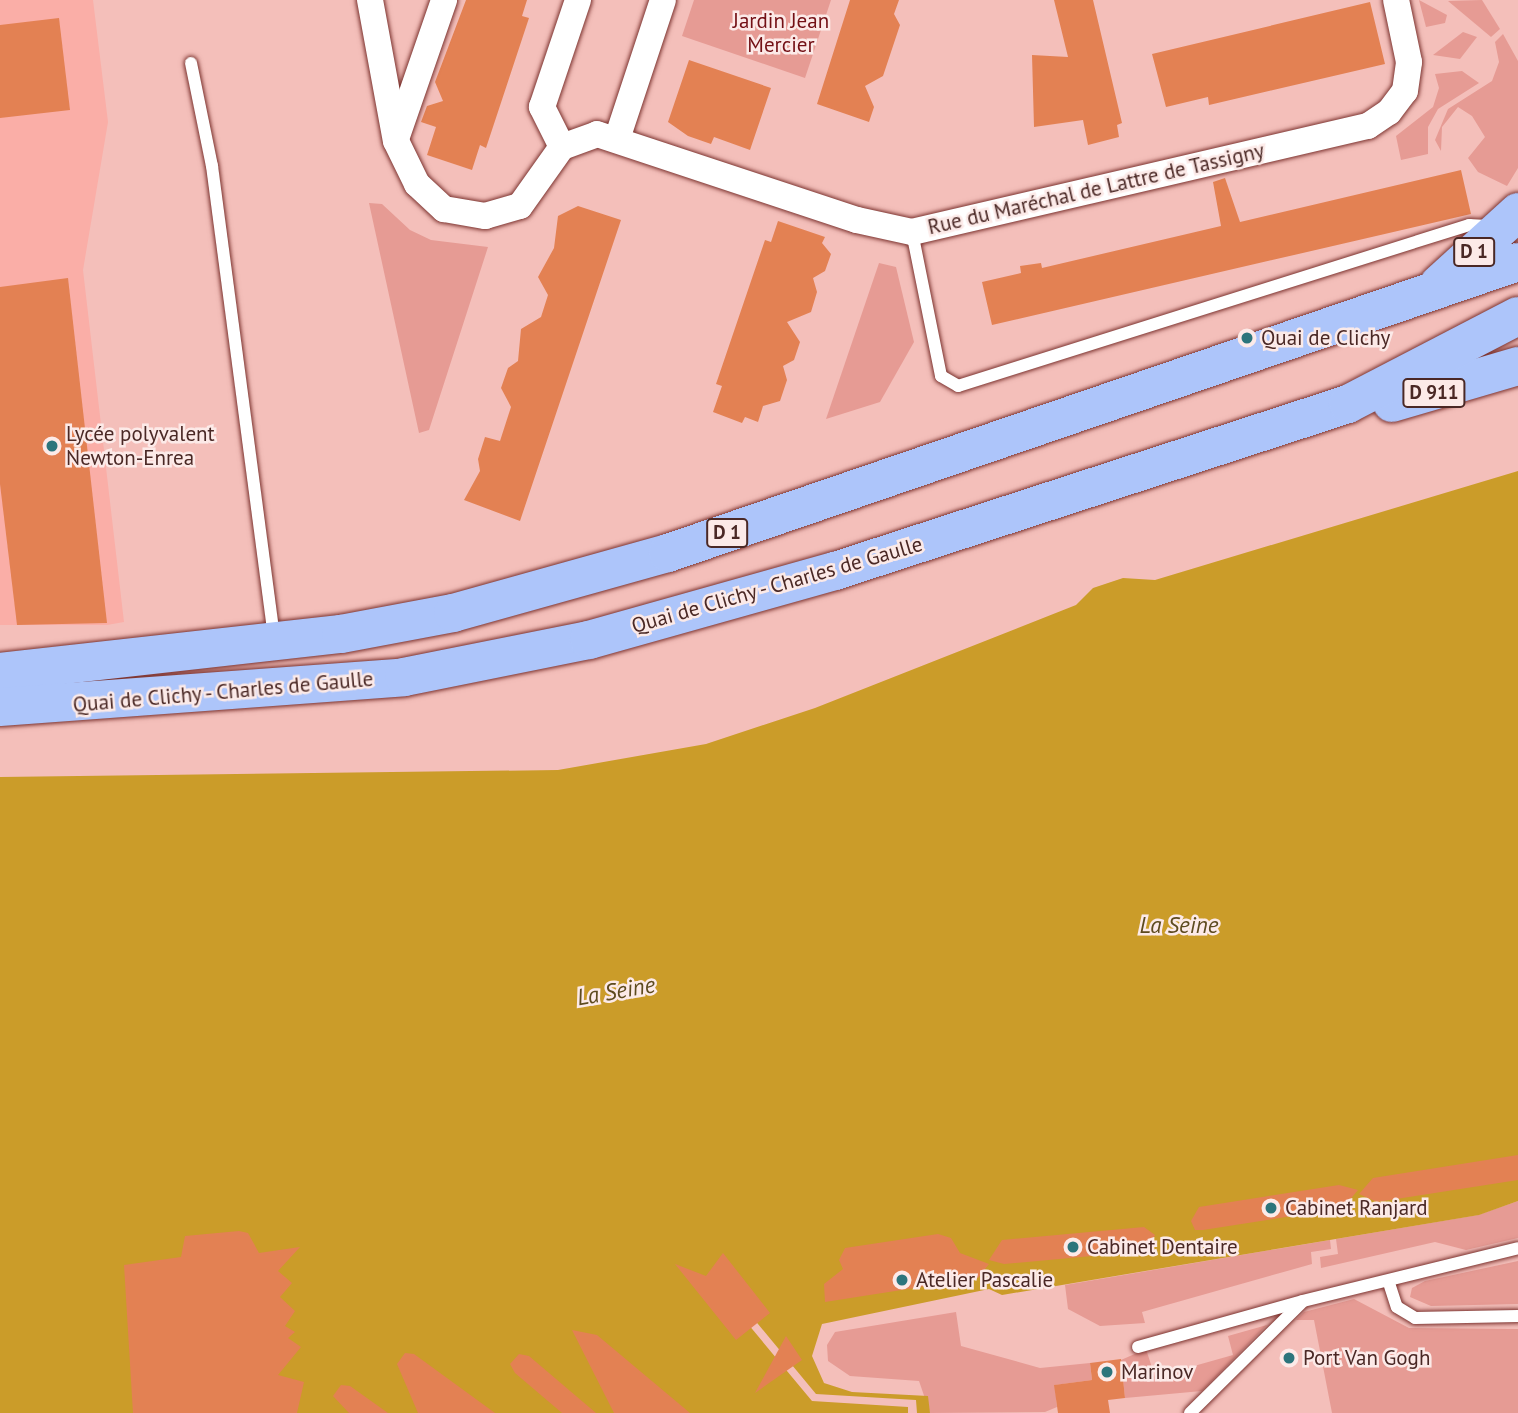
<!DOCTYPE html>
<meta charset="utf-8">
<style>
body{margin:0}
#map{position:relative;width:1518px;height:1413px;overflow:hidden;background:#f4bfba;font-family:"PT Sans",sans-serif}
div>[style]{position:absolute}
.built>*{inset:0;background:#faaea7}
.green>*{inset:0;background:#e69b94}
.water>*{inset:0;background:#cb9c29}
.pier>*{inset:0;background:#f4bfba}
.building>*{inset:0;background:#e38153}
.roads{filter:drop-shadow(0 0 2px #7c332f) drop-shadow(0 0 2px #7c332f)}
.service>*{height:12px;margin:-6px;padding:0 6px;transform-origin:6px;border-radius:6px;background:#fff}
.minor>*{height:26px;margin:-13px;padding:0 13px;transform-origin:13px;border-radius:13px;background:#fff}
.primary>*{height:38px;margin:-19px;padding:0 19px;transform-origin:19px;border-radius:19px;background:#adc5fa}
.dots>*{width:19px;height:19px;translate:-50% -50%;box-sizing:border-box;border:4px solid #fceae8;border-radius:50%}
span{translate:-50% -50%;white-space:nowrap;text-align:center;line-height:1.15;-webkit-text-stroke:5px #fceae8;paint-order:stroke}
.shield-label span{padding:2px 5px;background:#fceae8;border:2px solid;border-radius:5px;-webkit-text-stroke-width:0}
.shield-label{font-size:19px;color:#4a2825;font-weight:700}
.park-label{font-size:21px;color:#731015}
.street-label{font-size:21px;color:#4a2825}
.poi-label{font-size:21px;color:#4a2825}
.left{translate:0 -50%;text-align:left}
.water-label{font-size:23px;color:#5d4a1e;font-style:italic}
</style>
<div id="map">
<div class="built">
<div style="clip-path:polygon(0 0,93px 0,108px 122px,83px 270px,124px 622px,107px 625px,0 625px)"></div>
</div>
<div class="green">
<div style="clip-path:polygon(694px 0,831px 0,805px 78px,682px 36px)"></div>
<div style="clip-path:polygon(1419px 0,1447px 15px,1445px 23px,1426px 27px)"></div>
<div style="clip-path:polygon(1482px 0,1500px 29px,1491px 37px,1448px 1px)"></div>
<div style="clip-path:polygon(1463px 32px,1477px 37px,1460px 59px,1433px 55px)"></div>
<div style="clip-path:polygon(1503px 34px,1518px 61px,1518px 168px,1507px 186px,1478px 172px,1468px 158px,1485px 137px,1472px 116px,1458px 107px,1442px 127px,1441px 151px,1435px 140px,1448px 109px,1492px 81px,1499px 62px,1495px 42px)"></div>
<div style="clip-path:polygon(1462px 71px,1479px 83px,1438px 109px,1428px 127px,1428px 154px,1401px 160px,1396px 136px,1433px 107px,1439px 88px,1435px 74px)"></div>
<div style="clip-path:polygon(369px 203px,382px 204px,410px 230px,431px 240px,488px 247px,429px 430px,419px 433px)"></div>
<div style="clip-path:polygon(879px 263px,896px 267px,914px 342px,880px 402px,826px 419px)"></div>
<div style="clip-path:polygon(1518px 1201px,1518px 1238px,1466px 1250px,1435px 1242px,1321px 1268px,1320px 1257px,1338px 1254px,1336px 1239px,1478px 1215px)"></div>
<div style="clip-path:polygon(1330px 1240px,1331px 1249px,1311px 1252px,1312px 1264px,1142px 1312px,1145px 1323px,1100px 1326px,1068px 1309px,1065px 1285px)"></div>
<div style="clip-path:polygon(1518px 1261px,1518px 1304px,1431px 1306px,1410px 1297px,1412px 1288px,1425px 1281px)"></div>
<div style="clip-path:polygon(1354px 1299px,1409px 1328px,1518px 1329px,1518px 1413px,1332px 1413px,1314px 1320px,1296px 1320px,1304px 1312px)"></div>
<div style="clip-path:polygon(956px 1312px,961px 1346px,1040px 1368px,1090px 1363px,1092px 1380px,1055px 1385px,1057px 1407px,1045px 1412px,930px 1413px,919px 1381px,850px 1376px,828px 1361px,827px 1345px,835px 1332px)"></div>
<div style="clip-path:polygon(1267px 1325px,1202px 1391px,1125px 1398px,1121px 1360px,1146px 1349px,1155px 1377px,1233px 1355px,1228px 1336px)"></div>
</div>
<div class="water">
<div style="clip-path:polygon(1518px 471px,1518px 1201px,1479px 1215px,1002px 1295px,989px 1289px,822px 1324px,812px 1356px,824px 1383px,852px 1392px,928px 1396px,930px 1413px,0 1413px,0 777px,558px 770px,706px 744px,815px 708px,1076px 605px,1093px 588px,1123px 578px,1155px 580px)"></div>
</div>
<div class="pier">
<div style="clip-path:polygon(719px 1277px,816px 1394px,916px 1400px,917px 1413px,908px 1413px,908px 1407px,812px 1401px,713px 1282px)"></div>
</div>
<div class="building">
<div style="clip-path:polygon(466px 0,527px 0,522px 16px,529px 18px,486px 148px,480px 145px,472px 170px,427px 155px,436px 127px,421px 122px,427px 106px,443px 101px,435px 82px)"></div>
<div style="clip-path:polygon(850px 0,899px 0,894px 14px,900px 25px,883px 76px,865px 86px,874px 107px,869px 122px,817px 104px)"></div>
<div style="clip-path:polygon(1054px 0,1093px 0,1122px 123px,1117px 125px,1119px 137px,1088px 145px,1083px 120px,1034px 127px,1032px 55px,1068px 57px)"></div>
<div style="clip-path:polygon(1370px 2px,1385px 64px,1209px 105px,1208px 97px,1166px 107px,1152px 54px)"></div>
<div style="clip-path:polygon(59px 18px,70px 110px,0 118px,0 25px)"></div>
<div style="clip-path:polygon(689px 60px,771px 88px,750px 150px,714px 137px,711px 144px,688px 136px,668px 122px)"></div>
<div style="clip-path:polygon(1461px 170px,1471px 214px,992px 325px,982px 282px,1021px 273px,1020px 266px,1041px 263px,1042px 268px,1221px 226px,1213px 182px,1225px 178px,1240px 222px)"></div>
<div style="clip-path:polygon(578px 206px,621px 220px,520px 521px,464px 500px,480px 471px,478px 459px,485px 437px,500px 441px,511px 407px,501px 388px,508px 368px,518px 361px,521px 329px,541px 317px,548px 295px,538px 277px,554px 248px,558px 216px)"></div>
<div style="clip-path:polygon(778px 221px,825px 237px,822px 243px,831px 254px,825px 271px,813px 278px,817px 292px,811px 312px,787px 322px,800px 342px,794px 360px,783px 366px,787px 380px,780px 401px,763px 406px,758px 422px,745px 417px,742px 423px,713px 412px,722px 386px,716px 384px,765px 240px,771px 242px)"></div>
<div style="clip-path:polygon(68px 278px,107px 623px,17px 625px,0 484px,0 287px)"></div>
<div style="clip-path:polygon(1518px 1155px,1518px 1180px,1377px 1202px,1359px 1194px,1373px 1178px)"></div>
<div style="clip-path:polygon(1339px 1185px,1358px 1190px,1343px 1208px,1203px 1230px,1195px 1230px,1191px 1221px,1199px 1207px)"></div>
<div style="clip-path:polygon(1144px 1227px,1155px 1235px,1146px 1251px,1004px 1264px,989px 1260px,1002px 1240px)"></div>
<div style="clip-path:polygon(239px 1231px,248px 1233px,259px 1253px,300px 1247px,278px 1271px,292px 1283px,280px 1297px,295px 1311px,285px 1326px,295px 1332px,288px 1338px,301px 1347px,278px 1375px,304px 1382px,297px 1413px,133px 1413px,124px 1265px,181px 1257px,185px 1236px)"></div>
<div style="clip-path:polygon(938px 1234px,951px 1238px,960px 1253px,989px 1264px,978px 1278px,825px 1302px,824px 1284px,843px 1269px,839px 1260px,845px 1248px)"></div>
<div style="clip-path:polygon(723px 1253px,770px 1313px,736px 1340px,675px 1264px,706px 1276px)"></div>
<div style="clip-path:polygon(572px 1330px,597px 1335px,690px 1413px,614px 1413px)"></div>
<div style="clip-path:polygon(786px 1336px,802px 1360px,755px 1393px)"></div>
<div style="clip-path:polygon(405px 1353px,414px 1354px,495px 1413px,418px 1413px,397px 1364px)"></div>
<div style="clip-path:polygon(519px 1354px,529px 1356px,596px 1413px,562px 1413px,515px 1373px,510px 1364px)"></div>
<div style="clip-path:polygon(1121px 1359px,1125px 1398px,1108px 1400px,1110px 1413px,1058px 1413px,1054px 1385px,1092px 1380px,1090px 1363px)"></div>
<div style="clip-path:polygon(341px 1385px,350px 1386px,388px 1413px,349px 1413px,333px 1396px)"></div>
</div>
<div class="roads">
<div class="service">
<div style="left:191px;top:63px;width:105px;rotate:78.5deg"></div>
<div style="left:212px;top:166px;width:476px;rotate:82.5deg"></div>
<div style="left:912px;top:232px;width:147px;rotate:78.6deg"></div>
<div style="left:941px;top:376px;width:20px;rotate:30deg"></div>
<div style="left:958px;top:386px;width:536px;rotate:-17.49deg"></div>
<div style="left:1469px;top:225px;width:18px;rotate:3deg"></div>
<div style="left:1389px;top:1283px;width:25px;rotate:72deg"></div>
<div style="left:1397px;top:1307px;width:21px;rotate:31deg"></div>
<div style="left:1415px;top:1318px;width:103px;rotate:-1.1deg"></div>
<div style="left:1138px;top:1347px;width:171px;rotate:-15.6deg"></div>
<div style="left:1190px;top:1413px;width:159px;rotate:-44.7deg"></div>
<div style="left:1303px;top:1301px;width:221px;rotate:-13.8deg"></div>
</div>
<div class="minor">
<div style="left:370px;top:0;width:143px;rotate:79.6deg"></div>
<div style="left:396px;top:141px;width:48px;rotate:64deg"></div>
<div style="left:417px;top:184px;width:37px;rotate:43deg"></div>
<div style="left:444px;top:209px;width:42px;rotate:9.7deg"></div>
<div style="left:485px;top:216px;width:36px;rotate:-16deg"></div>
<div style="left:520px;top:206px;width:72px;rotate:-54.6deg"></div>
<div style="left:562px;top:147px;width:37px;rotate:-20deg"></div>
<div style="left:597px;top:134px;width:274px;rotate:18.3deg"></div>
<div style="left:857px;top:220px;width:56px;rotate:12.3deg"></div>
<div style="left:912px;top:232px;width:468px;rotate:-13.1deg"></div>
<div style="left:1368px;top:126px;width:25px;rotate:-34deg"></div>
<div style="left:1389px;top:112px;width:26px;rotate:-53deg"></div>
<div style="left:1405px;top:91px;width:29px;rotate:-82deg"></div>
<div style="left:1409px;top:62px;width:63px;rotate:-101.8deg"></div>
<div style="left:396px;top:139px;width:147px;rotate:-70.9deg"></div>
<div style="left:617px;top:139px;width:146px;rotate:-71.7deg"></div>
<div style="left:562px;top:147px;width:45px;rotate:-116.6deg"></div>
<div style="left:542px;top:107px;width:113px;rotate:-71.4deg"></div>
</div>
<div class="primary">
<div style="left:1439px;top:284px;width:107px;rotate:-42.3deg"></div>
<div style="left:1392px;top:403px;width:131px;rotate:-16.4deg"></div>
<div style="left:0;top:672px;width:343px;rotate:-6.4deg"></div>
<div style="left:341px;top:634px;width:114px;rotate:-10.6deg"></div>
<div style="left:453px;top:613px;width:223px;rotate:-15.6deg"></div>
<div style="left:668px;top:553px;width:898px;rotate:-18.9deg"></div>
<div style="left:0;top:707px;width:405px;rotate:-4.2deg"></div>
<div style="left:404px;top:677px;width:189px;rotate:-11.3deg"></div>
<div style="left:589px;top:640px;width:255px;rotate:-15.7deg"></div>
<div style="left:835px;top:571px;width:539px;rotate:-18.03deg"></div>
<div style="left:1348px;top:404px;width:191px;rotate:-27.4deg"></div>
</div>
</div>
<div class="dots">
<div style="left:1247px;top:338px;background:#2c757c"></div>
<div style="left:52px;top:446px;background:#2c757c"></div>
<div style="left:1271px;top:1208px;background:#2c757c"></div>
<div style="left:1073px;top:1247px;background:#2c757c"></div>
<div style="left:902px;top:1280px;background:#2c757c"></div>
<div style="left:1289px;top:1358px;background:#2c757c"></div>
<div style="left:1107px;top:1372px;background:#2c757c"></div>
</div>
<div class="shield-label">
<span style="left:1474px;top:252px">D 1</span>
<span style="left:1434px;top:393px">D 911</span>
<span style="left:727px;top:533px">D 1</span>
</div>
<div class="park-label">
<span style="left:781px;top:33px">Jardin Jean<br>Mercier</span>
</div>
<div class="street-label">
<span style="left:1096px;top:189px;rotate:-13deg">Rue du Maréchal de Lattre de Tassigny</span>
<span style="left:777px;top:585px;rotate:-16deg">Quai de Clichy - Charles de Gaulle</span>
<span style="left:223px;top:692px;rotate:-5deg">Quai de Clichy - Charles de Gaulle</span>
</div>
<div class="poi-label">
<span class="left" style="left:1261px;top:338px">Quai de Clichy</span>
<span class="left" style="left:66px;top:446px">Lycée polyvalent<br>Newton-Enrea</span>
<span class="left" style="left:1285px;top:1208px">Cabinet Ranjard</span>
<span class="left" style="left:1087px;top:1247px">Cabinet Dentaire</span>
<span class="left" style="left:916px;top:1280px">Atelier Pascalie</span>
<span class="left" style="left:1303px;top:1358px">Port Van Gogh</span>
<span class="left" style="left:1121px;top:1372px">Marinov</span>
</div>
<div class="water-label">
<span style="left:1179px;top:925px">La Seine</span>
<span style="left:616px;top:991px;rotate:-10deg">La Seine</span>
</div>
</div>
